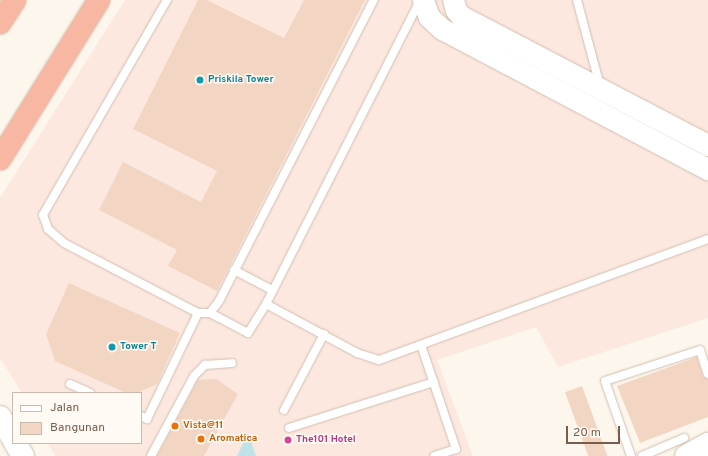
<!DOCTYPE html>
<style>
body{margin:0}
#map{position:relative;width:708px;height:456px;overflow:hidden;background:#fdf6ec;font-family:Overpass,sans-serif}
div>[style]{position:absolute}
.commercial>*{inset:0;background:#fde8e0}
.water>*{inset:0;background:#bfe3e8}
.building>*{inset:0;background:#f3d5c3;transform-origin:0 0}
.roads{filter:drop-shadow(0 0 1px #d1beb0) drop-shadow(0 0 1px #d1beb0)}
.service>*{height:8px;margin:-4px;padding:0 4px;transform-origin:4px;border-radius:4px;background:#fff}
.tertiary>*{height:21px;margin:-10.5px;padding:0 10.5px;transform-origin:10.5px;border-radius:10.5px;background:#fff}
.secondary>*{height:22px;margin:-11px;padding:0 11px;transform-origin:11px;border-radius:11px;background:#fff}
.motorway>*{height:22px;margin:-11px;padding:0 11px;transform-origin:11px;border-radius:11px;background:#f7b7a3}
.dots>*{width:11px;height:11px;translate:-50% -50%;box-sizing:border-box;border:2px solid #fffaf3;border-radius:50%}
span{translate:-50% -50%;white-space:nowrap;text-align:center;line-height:1.15;-webkit-text-stroke:3px #fffaf3;paint-order:stroke}
.culture-label{font-size:10px;color:#0d838f;font-weight:700}
.left{translate:0 -50%;text-align:left}
.food-label{font-size:10px;color:#c56008;font-weight:700}
.hotel-label{font-size:10px;color:#b23c85;font-weight:700}
.legend{position:absolute;left:12px;top:392px;width:130px;height:52px;box-sizing:border-box;background:#fffaf3;border:1px solid #cabbb1;margin:0;padding:5px 7px;list-style:none;font-size:12px;color:#7a5c4d}
.legend li{display:flex;align-items:center;gap:8px;height:20px}
.legend b{width:20px;border:1px solid #cabbb1}
.scale{position:absolute;left:566px;top:426px;width:54px;height:18px;box-sizing:border-box;border:2px solid #7a5c4d;border-top:0;padding-left:5px;font-size:12px;line-height:14px;white-space:nowrap;color:#7a5c4d;-webkit-text-stroke:3px #fffaf3;paint-order:stroke}
</style>
<div id="map">
<div class="commercial">
<div style="clip-path:polygon(125px 0,708px 0,708px 318px,558px 367px,536px 327px,437px 360px,473px 456px,55px 456px,48px 443px,141px 443px,141px 393px,22px 393px,0 358px,0 198px)"></div>
</div>
<div class="water">
<div style="clip-path:polygon(248px 433px,256px 456px,237px 456px)"></div>
</div>
<div class="building">
<div style="clip-path:polygon(198px 0,207px 0,284px 38px,304px 0,365px 0,217px 291px,168px 266px,177px 250px,99px 210px,123px 162px,201px 202px,217px 171px,133px 129px)"></div>
<div style="clip-path:polygon(69px 283px,180px 333px,157px 384px,137px 393px,126px 393px,55px 361px,46px 334px)"></div>
<div style="clip-path:polygon(697px 357px,703px 376px,708px 379px,708px 417px,640px 443px,617px 386px)"></div>
<div style="clip-path:polygon(216px 379px,238px 394px,204px 456px,157px 456px,198px 380px)"></div>
<div style="left:582px;top:386px;width:75px;height:18px;rotate:70deg"></div>
</div>
<div class="roads">
<div class="service">
<div style="left:167px;top:0;width:248px;rotate:120deg"></div>
<div style="left:43px;top:215px;width:15px;rotate:70deg"></div>
<div style="left:48px;top:229px;width:21px;rotate:41deg"></div>
<div style="left:64px;top:243px;width:151px;rotate:27.6deg"></div>
<div style="left:198px;top:313px;width:12px"></div>
<div style="left:210px;top:313px;width:43px;rotate:27.8deg"></div>
<div style="left:248px;top:333px;width:34px;rotate:-58deg"></div>
<div style="left:266px;top:304px;width:340px;rotate:-63.1deg"></div>
<div style="left:577px;top:0;width:89px;rotate:75deg"></div>
<div style="left:234px;top:270px;width:43px;rotate:27.8deg"></div>
<div style="left:266px;top:304px;width:103px;rotate:28.3deg"></div>
<div style="left:357px;top:353px;width:23px;rotate:18deg"></div>
<div style="left:379px;top:360px;width:351px;rotate:-20.2deg"></div>
<div style="left:210px;top:313px;width:15px;rotate:-53deg"></div>
<div style="left:219px;top:301px;width:339px;rotate:-62.8deg"></div>
<div style="left:421px;top:345px;width:110px;rotate:71.4deg"></div>
<div style="left:456px;top:449px;width:23px;rotate:162deg"></div>
<div style="left:70px;top:384px;width:22px;rotate:24deg"></div>
<div style="left:284px;top:410px;width:86px;rotate:-62.2deg"></div>
<div style="left:141px;top:416px;width:7px;rotate:27deg"></div>
<div style="left:147px;top:419px;width:118px;rotate:-64.3deg"></div>
<div style="left:289px;top:428px;width:152px;rotate:-17.6deg"></div>
<div style="left:151px;top:456px;width:91px;rotate:-61.7deg"></div>
<div style="left:194px;top:376px;width:16px;rotate:-45deg"></div>
<div style="left:205px;top:365px;width:27px;rotate:-4deg"></div>
<div style="left:631px;top:456px;width:79px;rotate:-109.1deg"></div>
<div style="left:605px;top:381px;width:100px;rotate:-18.1deg"></div>
<div style="left:700px;top:350px;width:25px;rotate:72deg"></div>
<div style="left:642px;top:456px;width:46px;rotate:-23.2deg"></div>
</div>
<div class="tertiary">
<div style="left:423px;top:0;width:18px;rotate:71deg"></div>
<div style="left:429px;top:17px;width:18px;rotate:43deg"></div>
<div style="left:442px;top:29px;width:301px;rotate:27.8deg"></div>
<div style="left:453px;top:0;width:10px;rotate:73deg"></div>
<div style="left:456px;top:10px;width:8px;rotate:50deg"></div>
<div style="left:461px;top:16px;width:279px;rotate:27.6deg"></div>
</div>
<div class="secondary">
<div style="left:0;top:417px;width:26px;rotate:59deg"></div>
<div style="left:15px;top:443px;width:15px;rotate:58deg"></div>
<div style="left:686px;top:456px;width:25px;rotate:-29deg"></div>
</div>
<div class="motorway">
<div style="left:0;top:23px;width:27px;rotate:-57deg"></div>
<div style="left:0;top:159px;width:187px;rotate:-58.1deg"></div>
</div>
</div>
<div class="dots">
<div style="left:200px;top:80px;background:#0f9aa8"></div>
<div style="left:112px;top:347px;background:#0f9aa8"></div>
<div style="left:175px;top:426px;background:#e8710a"></div>
<div style="left:201px;top:439px;background:#e8710a"></div>
<div style="left:288px;top:440px;background:#d1479c"></div>
</div>
<div class="culture-label">
<span class="left" style="left:208px;top:80px">Priskila Tower</span>
<span class="left" style="left:120px;top:347px">Tower T</span>
</div>
<div class="food-label">
<span class="left" style="left:183px;top:426px">Vista@11</span>
<span class="left" style="left:209px;top:439px">Aromatica</span>
</div>
<div class="hotel-label">
<span class="left" style="left:296px;top:440px">The101 Hotel</span>
</div>
<ul class="legend">
<li><b style="height:5px;background:#fff"></b>Jalan</li>
<li><b style="height:11px;background:#f3d5c3"></b>Bangunan</li>
</ul>
<div class="scale">20 m</div>
</div>
